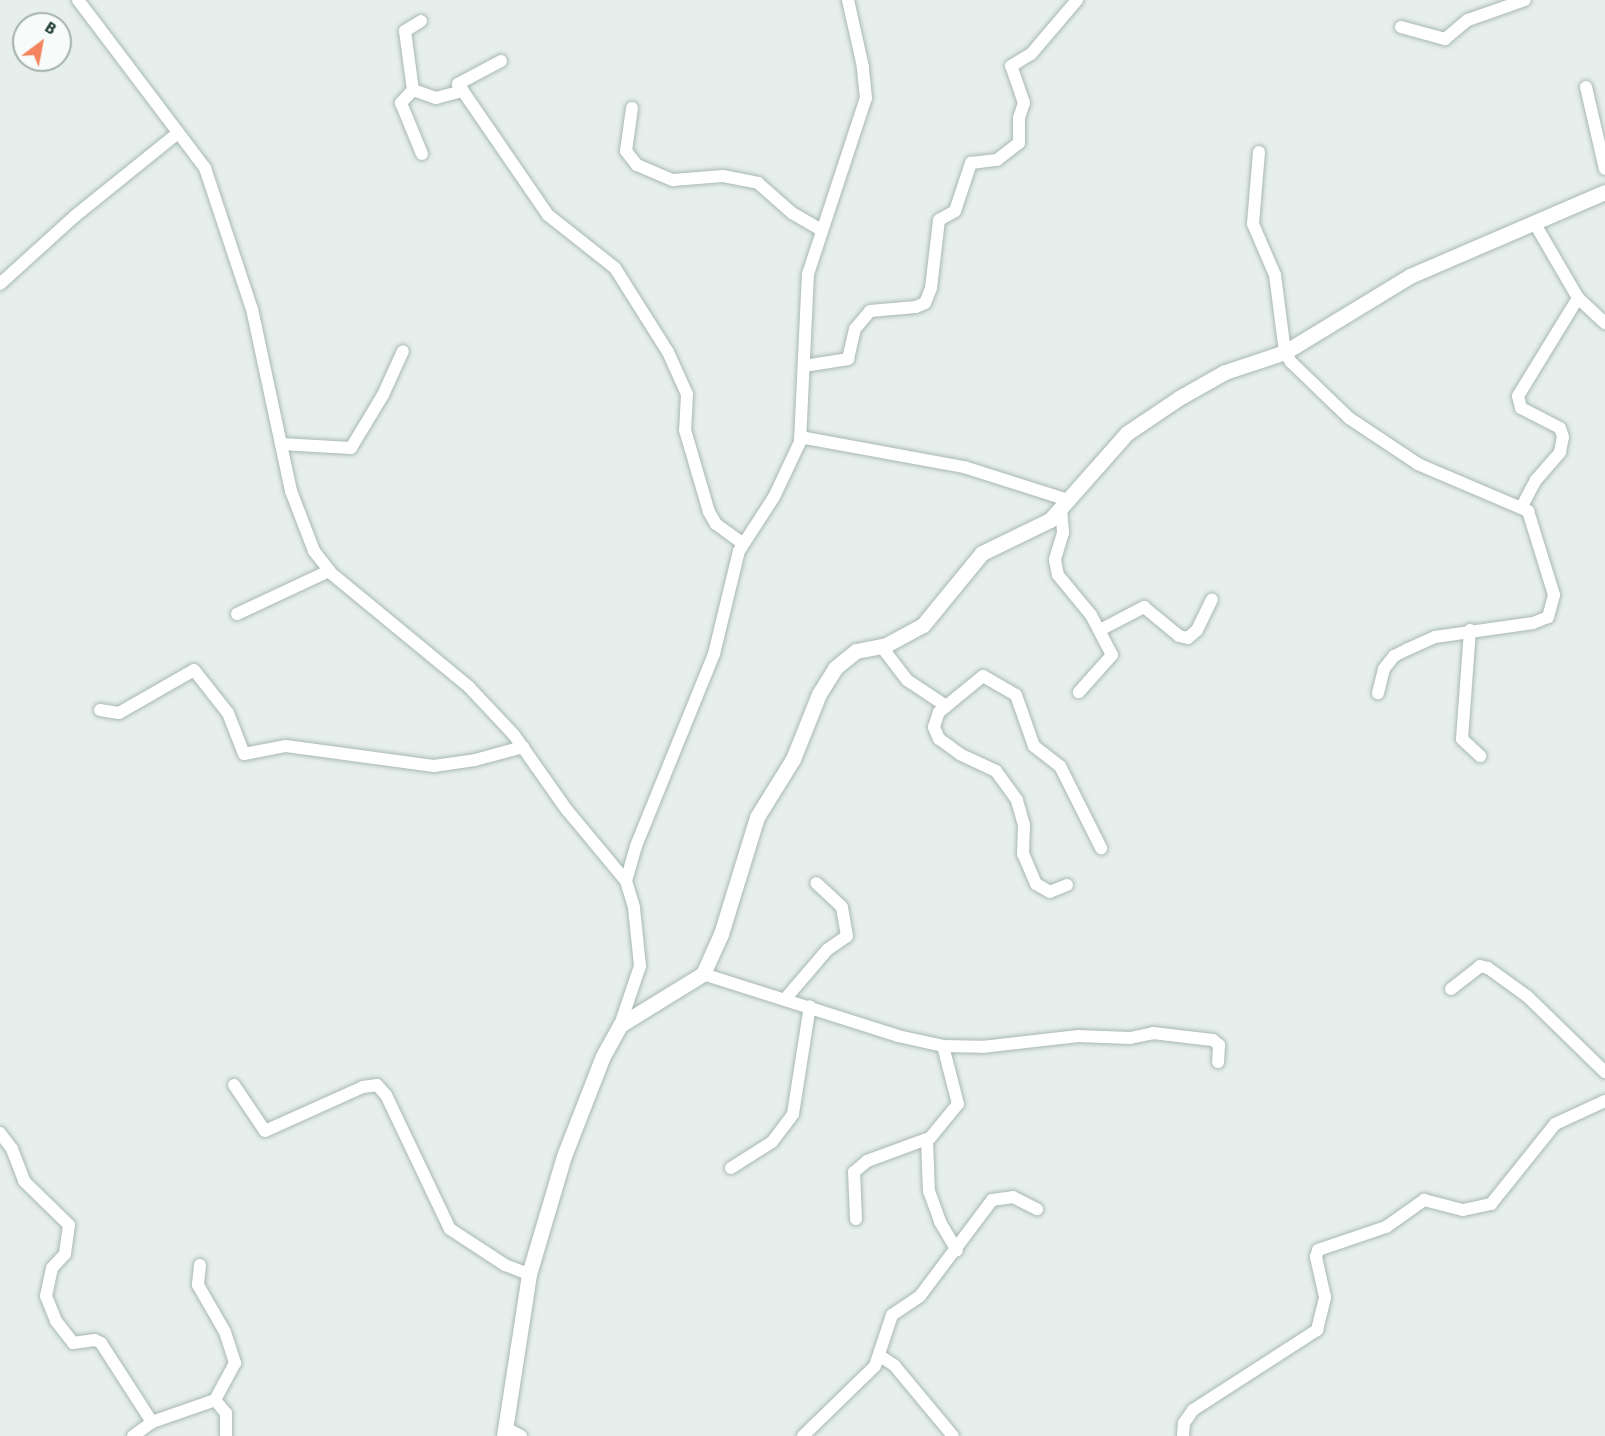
<!DOCTYPE html>
<style>
body{margin:0}
#map{position:relative;width:1605px;height:1436px;overflow:hidden;background:#e6efeb;font-family:Signika,sans-serif}
div>[style]{position:absolute}
.roads{filter:drop-shadow(0 0 2px #a8b8b2) drop-shadow(0 0 2px #a8b8b2)}
.minor>*{height:12px;margin:-6px;padding:0 6px;transform-origin:6px;border-radius:6px;background:#fff}
.tertiary>*{height:15px;margin:-7.5px;padding:0 7.5px;transform-origin:7.5px;border-radius:7.5px;background:#fff}
span{translate:-50% -50%;white-space:nowrap;text-align:center;line-height:1.15;-webkit-text-stroke:6px #f7fbf9;paint-order:stroke}
.north{position:absolute;left:12px;top:12px;width:60px;height:60px;box-sizing:border-box;background:#f7fbf9;border:2px solid #a3b1ad;border-radius:50%;rotate:32deg;font-size:16px;font-weight:700;line-height:24px;text-align:center;color:#24423a}
.north::after{content:'';display:block;margin:auto;width:21px;height:27px;background:#f4845f;clip-path:polygon(50% 0,100% 100%,50% 72%,0 100%)}
</style>
<div id="map">
<div class="roads">
<div class="minor">
<div style="left:78px;top:0;width:211px;rotate:52.9deg"></div>
<div style="left:205px;top:168px;width:149px;rotate:71.6deg"></div>
<div style="left:252px;top:309px;width:186px;rotate:77.9deg"></div>
<div style="left:291px;top:491px;width:64px;rotate:69deg"></div>
<div style="left:314px;top:551px;width:29px;rotate:52deg"></div>
<div style="left:332px;top:574px;width:178px;rotate:39.5deg"></div>
<div style="left:469px;top:687px;width:66px;rotate:46.8deg"></div>
<div style="left:514px;top:735px;width:92px;rotate:54.8deg"></div>
<div style="left:567px;top:810px;width:92px;rotate:50.3deg"></div>
<div style="left:626px;top:881px;width:28px;rotate:73deg"></div>
<div style="left:634px;top:908px;width:58px;rotate:84.1deg"></div>
<div style="left:640px;top:966px;width:62px;rotate:108.7deg"></div>
<div style="left:421px;top:21px;width:19px;rotate:148deg"></div>
<div style="left:405px;top:31px;width:60px;rotate:82.3deg"></div>
<div style="left:413px;top:90px;width:24px;rotate:19deg"></div>
<div style="left:436px;top:98px;width:28px;rotate:-15deg"></div>
<div style="left:1401px;top:27px;width:46px;rotate:15.3deg"></div>
<div style="left:1445px;top:39px;width:30px;rotate:-40deg"></div>
<div style="left:1468px;top:20px;width:60px;rotate:-19.3deg"></div>
<div style="left:501px;top:61px;width:49px;rotate:151.9deg"></div>
<div style="left:458px;top:84px;width:159px;rotate:55.5deg"></div>
<div style="left:548px;top:215px;width:85px;rotate:38.3deg"></div>
<div style="left:615px;top:268px;width:99px;rotate:57.8deg"></div>
<div style="left:668px;top:352px;width:46px;rotate:65.7deg"></div>
<div style="left:687px;top:394px;width:36px;rotate:93deg"></div>
<div style="left:685px;top:430px;width:85px;rotate:73.7deg"></div>
<div style="left:709px;top:512px;width:14px;rotate:60deg"></div>
<div style="left:716px;top:524px;width:32px;rotate:36deg"></div>
<div style="left:1586px;top:87px;width:84px;rotate:77deg"></div>
<div style="left:413px;top:90px;width:18px;rotate:133deg"></div>
<div style="left:401px;top:103px;width:55px;rotate:67.6deg"></div>
<div style="left:632px;top:108px;width:43px;rotate:97.9deg"></div>
<div style="left:626px;top:151px;width:18px;rotate:52deg"></div>
<div style="left:637px;top:165px;width:39px;rotate:23deg"></div>
<div style="left:673px;top:180px;width:50px;rotate:-4.6deg"></div>
<div style="left:723px;top:176px;width:36px;rotate:11deg"></div>
<div style="left:758px;top:183px;width:45px;rotate:41.4deg"></div>
<div style="left:792px;top:213px;width:34px;rotate:30deg"></div>
<div style="left:1259px;top:152px;width:72px;rotate:94.8deg"></div>
<div style="left:1253px;top:224px;width:56px;rotate:66.7deg"></div>
<div style="left:1275px;top:275px;width:78px;rotate:82.6deg"></div>
<div style="left:1285px;top:352px;width:12px;rotate:59deg"></div>
<div style="left:1291px;top:362px;width:81px;rotate:44deg"></div>
<div style="left:1349px;top:418px;width:83px;rotate:33.7deg"></div>
<div style="left:1418px;top:464px;width:120px;rotate:23.1deg"></div>
<div style="left:1528px;top:511px;width:88px;rotate:72.8deg"></div>
<div style="left:1554px;top:595px;width:23px;rotate:105deg"></div>
<div style="left:1548px;top:617px;width:16px;rotate:158deg"></div>
<div style="left:1533px;top:623px;width:99px;rotate:171.9deg"></div>
<div style="left:1435px;top:637px;width:30px;rotate:156deg"></div>
<div style="left:1408px;top:649px;width:16px;rotate:153deg"></div>
<div style="left:1394px;top:656px;width:16px;rotate:128deg"></div>
<div style="left:1384px;top:669px;width:25px;rotate:104deg"></div>
<div style="left:1535px;top:224px;width:86px;rotate:59.8deg"></div>
<div style="left:1578px;top:298px;width:37px;rotate:43deg"></div>
<div style="left:0;top:284px;width:101px;rotate:-42.2deg"></div>
<div style="left:75px;top:216px;width:132px;rotate:-38.9deg"></div>
<div style="left:804px;top:366px;width:45px;rotate:-9deg"></div>
<div style="left:848px;top:359px;width:31px;rotate:-77deg"></div>
<div style="left:855px;top:329px;width:23px;rotate:-50deg"></div>
<div style="left:870px;top:311px;width:46px;rotate:-5deg"></div>
<div style="left:916px;top:307px;width:10px;rotate:-24deg"></div>
<div style="left:925px;top:303px;width:16px;rotate:-68deg"></div>
<div style="left:931px;top:288px;width:68px;rotate:-83.3deg"></div>
<div style="left:939px;top:220px;width:18px;rotate:-29deg"></div>
<div style="left:955px;top:211px;width:51px;rotate:-71.6deg"></div>
<div style="left:971px;top:163px;width:26px;rotate:-7deg"></div>
<div style="left:997px;top:160px;width:28px;rotate:-38deg"></div>
<div style="left:1019px;top:143px;width:25px;rotate:-90deg"></div>
<div style="left:1019px;top:118px;width:16px;rotate:-72deg"></div>
<div style="left:1024px;top:103px;width:39px;rotate:-109deg"></div>
<div style="left:1011px;top:66px;width:23px;rotate:-31deg"></div>
<div style="left:1031px;top:54px;width:71px;rotate:-49.6deg"></div>
<div style="left:800px;top:437px;width:167px;rotate:10.4deg"></div>
<div style="left:964px;top:467px;width:109px;rotate:17.6deg"></div>
<div style="left:281px;top:444px;width:70px;rotate:3.3deg"></div>
<div style="left:351px;top:448px;width:62px;rotate:-58.9deg"></div>
<div style="left:383px;top:395px;width:48px;rotate:-65.6deg"></div>
<div style="left:1521px;top:508px;width:32px;rotate:-62deg"></div>
<div style="left:1536px;top:480px;width:37px;rotate:-49deg"></div>
<div style="left:1560px;top:452px;width:15px;rotate:-79deg"></div>
<div style="left:1563px;top:437px;width:9px;rotate:-108deg"></div>
<div style="left:1560px;top:428px;width:44px;rotate:-152.9deg"></div>
<div style="left:1521px;top:408px;width:12px;rotate:-104deg"></div>
<div style="left:1518px;top:396px;width:115px;rotate:-58.5deg"></div>
<div style="left:1061px;top:509px;width:24px;rotate:85deg"></div>
<div style="left:1063px;top:533px;width:28px;rotate:107deg"></div>
<div style="left:1055px;top:560px;width:15px;rotate:79deg"></div>
<div style="left:1058px;top:575px;width:52px;rotate:50.5deg"></div>
<div style="left:1091px;top:615px;width:45px;rotate:62.3deg"></div>
<div style="left:1112px;top:655px;width:50px;rotate:131.7deg"></div>
<div style="left:237px;top:614px;width:102px;rotate:-25.1deg"></div>
<div style="left:1100px;top:630px;width:50px;rotate:-27.6deg"></div>
<div style="left:1144px;top:607px;width:45px;rotate:39.6deg"></div>
<div style="left:1179px;top:636px;width:9px;rotate:13deg"></div>
<div style="left:1188px;top:638px;width:12px;rotate:-42deg"></div>
<div style="left:1197px;top:630px;width:34px;rotate:-64deg"></div>
<div style="left:1470px;top:630px;width:109px;rotate:94.2deg"></div>
<div style="left:1462px;top:739px;width:25px;rotate:43deg"></div>
<div style="left:881px;top:646px;width:43px;rotate:52.6deg"></div>
<div style="left:907px;top:680px;width:47px;rotate:33.7deg"></div>
<div style="left:100px;top:710px;width:19px;rotate:9deg"></div>
<div style="left:119px;top:713px;width:86px;rotate:-29.8deg"></div>
<div style="left:194px;top:670px;width:55px;rotate:51.7deg"></div>
<div style="left:228px;top:713px;width:44px;rotate:68.7deg"></div>
<div style="left:244px;top:754px;width:43px;rotate:-10.8deg"></div>
<div style="left:286px;top:746px;width:149px;rotate:7.7deg"></div>
<div style="left:434px;top:766px;width:41px;rotate:-8.3deg"></div>
<div style="left:475px;top:760px;width:50px;rotate:-15.2deg"></div>
<div style="left:626px;top:881px;width:36px;rotate:-74deg"></div>
<div style="left:636px;top:846px;width:207px;rotate:-67.9deg"></div>
<div style="left:714px;top:654px;width:106px;rotate:-76.4deg"></div>
<div style="left:739px;top:551px;width:64px;rotate:-57.1deg"></div>
<div style="left:774px;top:497px;width:61px;rotate:-64.7deg"></div>
<div style="left:800px;top:442px;width:168px;rotate:-87.3deg"></div>
<div style="left:808px;top:274px;width:185px;rotate:-71.8deg"></div>
<div style="left:866px;top:98px;width:31px;rotate:-96deg"></div>
<div style="left:863px;top:67px;width:69px;rotate:-102.6deg"></div>
<div style="left:1067px;top:885px;width:18px;rotate:158deg"></div>
<div style="left:1050px;top:892px;width:16px;rotate:-150deg"></div>
<div style="left:1036px;top:884px;width:33px;rotate:-113deg"></div>
<div style="left:1023px;top:854px;width:29px;rotate:-88deg"></div>
<div style="left:1024px;top:825px;width:26px;rotate:-106deg"></div>
<div style="left:1017px;top:800px;width:36px;rotate:-126deg"></div>
<div style="left:996px;top:771px;width:40px;rotate:-155deg"></div>
<div style="left:960px;top:754px;width:26px;rotate:-144deg"></div>
<div style="left:939px;top:739px;width:13px;rotate:-113deg"></div>
<div style="left:934px;top:727px;width:16px;rotate:-72deg"></div>
<div style="left:939px;top:712px;width:57px;rotate:-39.3deg"></div>
<div style="left:983px;top:676px;width:38px;rotate:30deg"></div>
<div style="left:1016px;top:695px;width:54px;rotate:70.6deg"></div>
<div style="left:1034px;top:746px;width:33px;rotate:38deg"></div>
<div style="left:1060px;top:766px;width:92px;rotate:63.4deg"></div>
<div style="left:703px;top:974px;width:205px;rotate:17.6deg"></div>
<div style="left:898px;top:1036px;width:46px;rotate:12.5deg"></div>
<div style="left:943px;top:1046px;width:39px;rotate:1deg"></div>
<div style="left:982px;top:1047px;width:97px;rotate:-6.5deg"></div>
<div style="left:1078px;top:1036px;width:52px;rotate:2.2deg"></div>
<div style="left:1130px;top:1038px;width:24px;rotate:-12deg"></div>
<div style="left:1153px;top:1033px;width:60px;rotate:6.7deg"></div>
<div style="left:1213px;top:1040px;width:8px;rotate:40deg"></div>
<div style="left:1219px;top:1045px;width:17px;rotate:93deg"></div>
<div style="left:1451px;top:989px;width:37px;rotate:-38deg"></div>
<div style="left:1480px;top:966px;width:8px;rotate:14deg"></div>
<div style="left:1488px;top:968px;width:48px;rotate:35.7deg"></div>
<div style="left:1527px;top:996px;width:109px;rotate:44.3deg"></div>
<div style="left:786px;top:998px;width:63px;rotate:-49.5deg"></div>
<div style="left:827px;top:950px;width:24px;rotate:-35deg"></div>
<div style="left:847px;top:936px;width:29px;rotate:-100deg"></div>
<div style="left:842px;top:907px;width:35px;rotate:-137deg"></div>
<div style="left:234px;top:1085px;width:55px;rotate:56deg"></div>
<div style="left:265px;top:1131px;width:107px;rotate:-24.2deg"></div>
<div style="left:363px;top:1087px;width:14px;rotate:-8deg"></div>
<div style="left:377px;top:1085px;width:13px;rotate:48deg"></div>
<div style="left:386px;top:1095px;width:148px;rotate:64.5deg"></div>
<div style="left:450px;top:1229px;width:66px;rotate:33.2deg"></div>
<div style="left:505px;top:1265px;width:26px;rotate:21deg"></div>
<div style="left:0;top:1133px;width:20px;rotate:53deg"></div>
<div style="left:12px;top:1149px;width:34px;rotate:69deg"></div>
<div style="left:24px;top:1181px;width:63px;rotate:44.4deg"></div>
<div style="left:69px;top:1225px;width:29px;rotate:98deg"></div>
<div style="left:65px;top:1254px;width:19px;rotate:133deg"></div>
<div style="left:52px;top:1268px;width:29px;rotate:102deg"></div>
<div style="left:46px;top:1296px;width:27px;rotate:68deg"></div>
<div style="left:56px;top:1321px;width:28px;rotate:52deg"></div>
<div style="left:73px;top:1343px;width:22px;rotate:-8deg"></div>
<div style="left:95px;top:1340px;width:7px;rotate:27deg"></div>
<div style="left:101px;top:1343px;width:94px;rotate:57.2deg"></div>
<div style="left:927px;top:1140px;width:51px;rotate:87.8deg"></div>
<div style="left:929px;top:1191px;width:33px;rotate:70deg"></div>
<div style="left:940px;top:1222px;width:33px;rotate:59deg"></div>
<div style="left:731px;top:1168px;width:49px;rotate:-32.4deg"></div>
<div style="left:772px;top:1142px;width:35px;rotate:-53deg"></div>
<div style="left:793px;top:1114px;width:109px;rotate:-81.1deg"></div>
<div style="left:856px;top:1219px;width:47px;rotate:-92.4deg"></div>
<div style="left:854px;top:1172px;width:17px;rotate:-40deg"></div>
<div style="left:867px;top:1161px;width:67px;rotate:-20.1deg"></div>
<div style="left:930px;top:1138px;width:44px;rotate:-50.5deg"></div>
<div style="left:958px;top:1104px;width:60px;rotate:-104.5deg"></div>
<div style="left:200px;top:1265px;width:20px;rotate:96deg"></div>
<div style="left:198px;top:1285px;width:54px;rotate:60.1deg"></div>
<div style="left:225px;top:1332px;width:33px;rotate:72deg"></div>
<div style="left:235px;top:1363px;width:42px;rotate:118.4deg"></div>
<div style="left:880px;top:1356px;width:17px;rotate:33deg"></div>
<div style="left:894px;top:1365px;width:92px;rotate:50.3deg"></div>
<div style="left:506px;top:1428px;width:17px;rotate:28deg"></div>
<div style="left:133px;top:1436px;width:24px;rotate:-36deg"></div>
<div style="left:152px;top:1422px;width:67px;rotate:-19.2deg"></div>
<div style="left:215px;top:1400px;width:17px;rotate:50deg"></div>
<div style="left:226px;top:1413px;width:23px;rotate:90deg"></div>
<div style="left:803px;top:1436px;width:100px;rotate:-44.2deg"></div>
<div style="left:875px;top:1366px;width:54px;rotate:-71.6deg"></div>
<div style="left:892px;top:1315px;width:34px;rotate:-34deg"></div>
<div style="left:920px;top:1296px;width:120px;rotate:-53.1deg"></div>
<div style="left:992px;top:1200px;width:21px;rotate:-8deg"></div>
<div style="left:1013px;top:1197px;width:27px;rotate:27deg"></div>
<div style="left:1183px;top:1436px;width:13px;rotate:-86deg"></div>
<div style="left:1184px;top:1423px;width:16px;rotate:-55deg"></div>
<div style="left:1193px;top:1410px;width:148px;rotate:-32.8deg"></div>
<div style="left:1317px;top:1330px;width:34px;rotate:-76deg"></div>
<div style="left:1325px;top:1297px;width:41px;rotate:-102.7deg"></div>
<div style="left:1316px;top:1257px;width:7px;rotate:-74deg"></div>
<div style="left:1318px;top:1250px;width:72px;rotate:-18.7deg"></div>
<div style="left:1386px;top:1227px;width:47px;rotate:-35.4deg"></div>
<div style="left:1424px;top:1200px;width:40px;rotate:14.4deg"></div>
<div style="left:1463px;top:1210px;width:29px;rotate:-12deg"></div>
<div style="left:1491px;top:1204px;width:102px;rotate:-51.3deg"></div>
<div style="left:1555px;top:1124px;width:55px;rotate:-24.7deg"></div>
</div>
<div class="tertiary">
<div style="left:504px;top:1436px;width:164px;rotate:-81.2deg"></div>
<div style="left:529px;top:1274px;width:123px;rotate:-73.5deg"></div>
<div style="left:564px;top:1156px;width:107px;rotate:-68.7deg"></div>
<div style="left:603px;top:1056px;width:35px;rotate:-61deg"></div>
<div style="left:620px;top:1025px;width:97px;rotate:-31.6deg"></div>
<div style="left:703px;top:974px;width:44px;rotate:-65.8deg"></div>
<div style="left:721px;top:934px;width:122px;rotate:-72.9deg"></div>
<div style="left:757px;top:817px;width:68px;rotate:-58.2deg"></div>
<div style="left:793px;top:759px;width:70px;rotate:-68.2deg"></div>
<div style="left:819px;top:694px;width:31px;rotate:-58deg"></div>
<div style="left:835px;top:668px;width:27px;rotate:-39deg"></div>
<div style="left:856px;top:651px;width:31px;rotate:-11deg"></div>
<div style="left:886px;top:645px;width:42px;rotate:-28.4deg"></div>
<div style="left:923px;top:625px;width:93px;rotate:-50.7deg"></div>
<div style="left:982px;top:553px;width:76px;rotate:-25.9deg"></div>
<div style="left:1050px;top:520px;width:116px;rotate:-48.5deg"></div>
<div style="left:1127px;top:433px;width:63px;rotate:-33.9deg"></div>
<div style="left:1179px;top:398px;width:53px;rotate:-29.5deg"></div>
<div style="left:1225px;top:372px;width:63px;rotate:-18.4deg"></div>
<div style="left:1285px;top:352px;width:146px;rotate:-31.3deg"></div>
<div style="left:1410px;top:276px;width:212px;rotate:-23.3deg"></div>
</div>
</div>
<div class="north">B</div>
</div>
